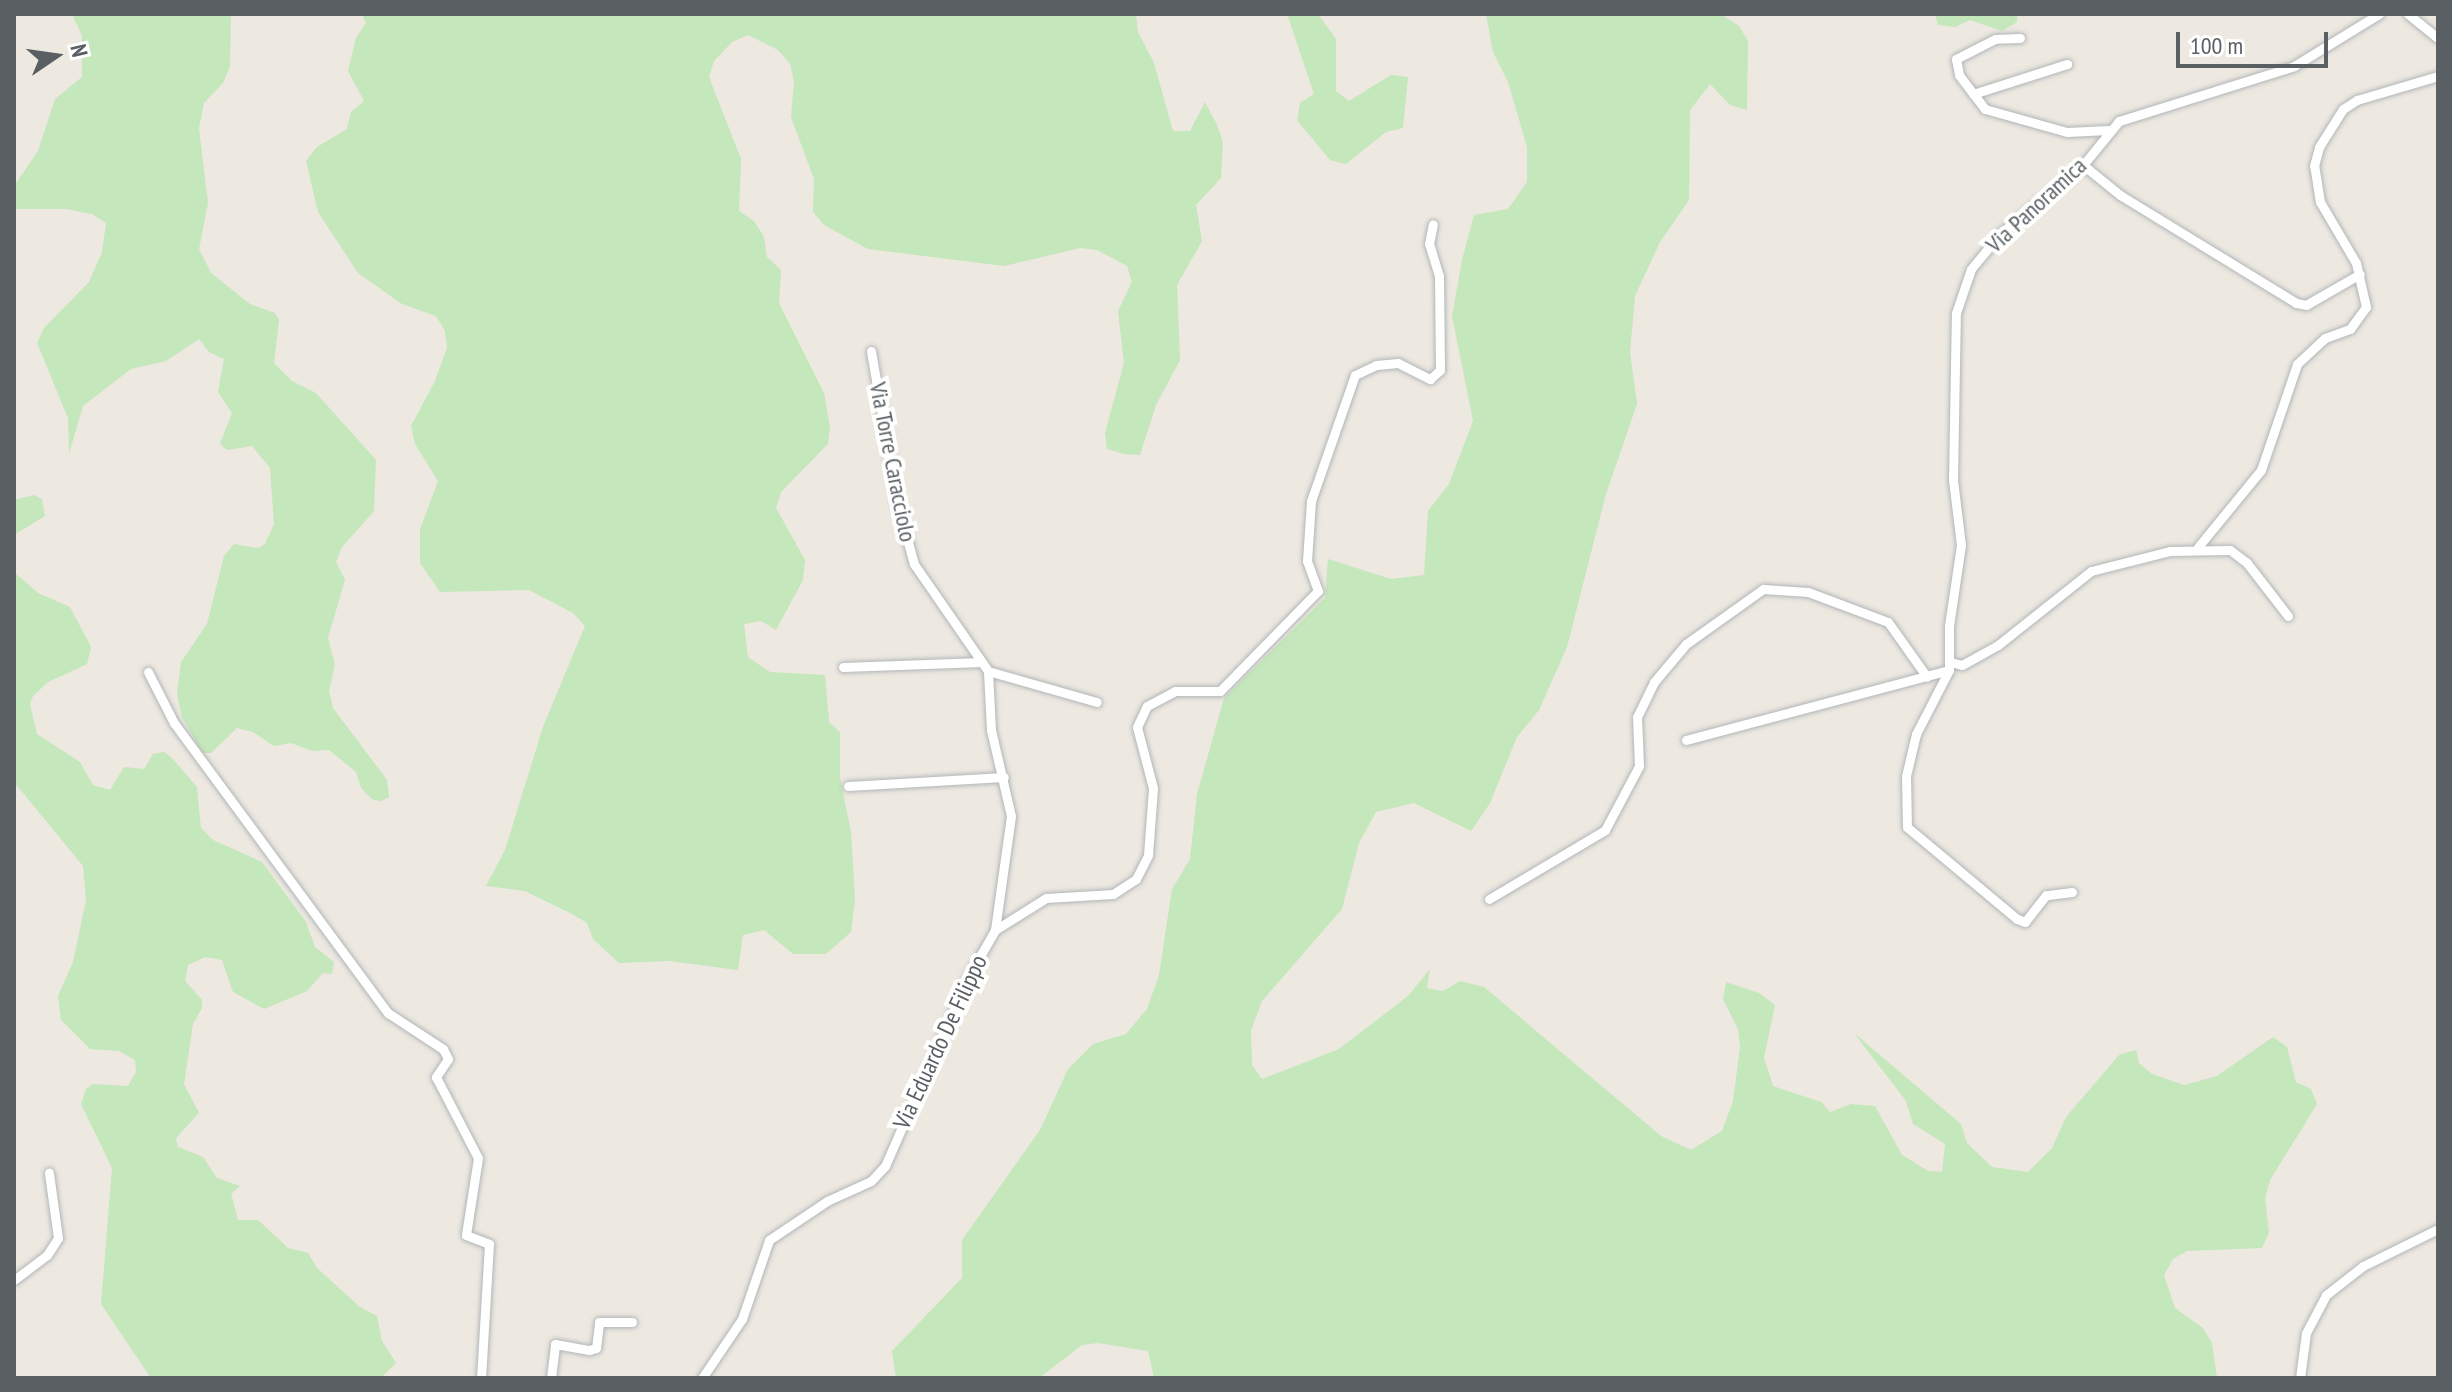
<!DOCTYPE html>
<style>
body{margin:0}
#map{position:relative;width:2452px;height:1392px;overflow:hidden;background:#ede8e0;font-family:"PT Sans Narrow",sans-serif}
div>[style]{position:absolute}
.green>*{inset:0;background:#c4e7bb}
.roads{filter:drop-shadow(0 0 2px #b1b6b9) drop-shadow(0 0 2px #b1b6b9)}
.minor>*{height:9px;margin:-4.5px;padding:0 4.5px;transform-origin:4.5px;border-radius:4.5px;background:#fff}
span{translate:-50% -50%;white-space:nowrap;text-align:center;line-height:1.15;-webkit-text-stroke:8px #fff;paint-order:stroke}
.street-label{font-size:24px;color:#595f62}
.frame{position:absolute;inset:0;border:16px solid #595f62;pointer-events:none}
.north{position:absolute;left:16px;top:16px;width:80px;height:80px;-webkit-text-stroke:6px #fff;paint-order:stroke;rotate:77deg;font-size:22px;font-weight:700;line-height:32px;text-align:center;color:#595f62}
.north::after{content:'';display:block;margin:auto;width:28px;height:36px;background:#595f62;clip-path:polygon(50% 0,100% 100%,50% 72%,0 100%)}
.scale{position:absolute;left:2176px;top:32px;width:152px;height:36px;box-sizing:border-box;border:4px solid #595f62;border-top:0;padding-left:10px;font-size:24px;line-height:28px;white-space:nowrap;color:#595f62;-webkit-text-stroke:6px #fff;paint-order:stroke}
</style>
<div id="map">
<div class="green">
<div style="clip-path:polygon(72px 14px,231px 14px,230px 66px,223px 83px,204px 103px,199px 128px,208px 203px,199px 249px,211px 273px,250px 304px,275px 313px,279px 320px,274px 363px,292px 381px,316px 393px,376px 460px,374px 511px,342px 547px,336px 562px,345px 580px,328px 638px,335px 665px,329px 691px,333px 708px,387px 780px,389px 797px,381px 801px,373px 800px,361px 788px,356px 772px,329px 750px,312px 751px,291px 743px,274px 746px,253px 732px,237px 728px,211px 753px,202px 753px,182px 717px,177px 694px,181px 662px,207px 624px,224px 556px,234px 544px,258px 548px,265px 544px,274px 524px,270px 468px,252px 446px,227px 450px,220px 444px,232px 413px,218px 392px,224px 359px,209px 352px,199px 339px,166px 361px,131px 369px,83px 406px,69px 454px,68px 418px,37px 343px,44px 328px,89px 282px,102px 252px,106px 223px,92px 214px,66px 209px,14px 209px,14px 186px,38px 151px,55px 99px,82px 77px,82px 36px)"></div>
<div style="clip-path:polygon(362px 14px,1136px 14px,1138px 32px,1154px 63px,1173px 131px,1190px 131px,1205px 102px,1217px 125px,1223px 142px,1221px 178px,1196px 205px,1202px 241px,1177px 285px,1180px 360px,1156px 405px,1140px 455px,1124px 454px,1107px 449px,1105px 433px,1124px 363px,1118px 311px,1132px 282px,1127px 266px,1097px 250px,1080px 248px,1004px 266px,868px 249px,824px 225px,813px 212px,814px 179px,791px 117px,794px 81px,790px 64px,778px 50px,748px 35px,732px 42px,714px 61px,709px 77px,741px 159px,739px 211px,754px 221px,764px 237px,767px 257px,781px 270px,779px 303px,824px 393px,830px 428px,828px 444px,781px 492px,776px 508px,805px 560px,803px 580px,776px 630px,761px 621px,744px 624px,748px 657px,770px 672px,825px 675px,829px 722px,840px 732px,840px 778px,851px 832px,855px 900px,851px 932px,826px 954px,793px 954px,764px 930px,743px 935px,738px 970px,669px 961px,619px 963px,593px 939px,587px 923px,572px 914px,525px 891px,486px 886px,505px 850px,543px 727px,585px 626px,573px 613px,529px 590px,440px 592px,420px 563px,420px 529px,438px 481px,415px 444px,411px 426px,435px 381px,447px 348px,445px 331px,436px 316px,402px 304px,358px 273px,318px 212px,306px 161px,317px 147px,347px 129px,351px 112px,364px 101px,348px 71px,356px 38px,366px 23px)"></div>
<div style="clip-path:polygon(1287px 14px,1318px 14px,1336px 39px,1336px 91px,1349px 101px,1391px 75px,1408px 77px,1403px 128px,1386px 132px,1346px 164px,1330px 160px,1297px 120px,1300px 103px,1314px 94px)"></div>
<div style="clip-path:polygon(1486px 14px,1720px 14px,1739px 26px,1748px 41px,1747px 110px,1730px 105px,1710px 84px,1690px 110px,1689px 200px,1660px 242px,1635px 296px,1630px 352px,1637px 404px,1606px 494px,1567px 647px,1539px 710px,1517px 737px,1490px 803px,1471px 831px,1414px 803px,1376px 812px,1359px 843px,1342px 909px,1262px 1001px,1251px 1030px,1252px 1065px,1262px 1079px,1339px 1049px,1408px 996px,1430px 969px,1427px 988px,1443px 991px,1460px 981px,1484px 987px,1661px 1136px,1691px 1150px,1722px 1131px,1733px 1101px,1740px 1047px,1738px 1029px,1723px 999px,1726px 982px,1759px 993px,1775px 1005px,1764px 1058px,1773px 1086px,1821px 1102px,1830px 1112px,1851px 1104px,1875px 1106px,1902px 1155px,1928px 1171px,1942px 1172px,1945px 1144px,1913px 1124px,1906px 1101px,1854px 1033px,1961px 1124px,1967px 1143px,1992px 1167px,2028px 1172px,2052px 1148px,2066px 1117px,2119px 1055px,2136px 1050px,2139px 1063px,2152px 1074px,2184px 1085px,2217px 1076px,2273px 1037px,2287px 1047px,2296px 1082px,2311px 1089px,2317px 1104px,2270px 1180px,2265px 1198px,2269px 1233px,2262px 1248px,2187px 1251px,2173px 1259px,2164px 1275px,2175px 1308px,2203px 1328px,2212px 1343px,2217px 1378px,1154px 1378px,1148px 1351px,1098px 1343px,1082px 1345px,1039px 1378px,896px 1378px,892px 1351px,962px 1278px,962px 1240px,1040px 1130px,1068px 1069px,1093px 1044px,1126px 1034px,1147px 1009px,1159px 975px,1172px 889px,1190px 859px,1197px 794px,1224px 698px,1325px 598px,1328px 559px,1391px 579px,1424px 575px,1428px 511px,1449px 484px,1473px 421px,1452px 316px,1462px 260px,1474px 215px,1508px 209px,1527px 182px,1527px 147px,1508px 82px,1493px 52px)"></div>
<div style="clip-path:polygon(1935px 14px,2017px 14px,2017px 22px,2002px 31px,1970px 20px,1955px 27px,1938px 25px)"></div>
<div style="clip-path:polygon(34px 495px,42px 499px,45px 516px,14px 535px,14px 500px)"></div>
<div style="clip-path:polygon(14px 572px,38px 593px,70px 607px,91px 647px,87px 664px,48px 682px,33px 696px,30px 704px,37px 734px,80px 762px,93px 785px,110px 790px,124px 767px,144px 769px,153px 754px,164px 752px,171px 757px,197px 787px,201px 828px,213px 840px,262px 862px,306px 922px,315px 947px,334px 962px,332px 974px,323px 973px,307px 991px,264px 1009px,233px 992px,222px 960px,205px 957px,188px 965px,185px 981px,202px 1000px,202px 1008px,193px 1024px,184px 1084px,199px 1113px,176px 1138px,178px 1147px,203px 1157px,217px 1178px,240px 1186px,231px 1194px,238px 1220px,258px 1220px,288px 1248px,308px 1253px,317px 1268px,360px 1307px,377px 1316px,382px 1341px,396px 1363px,381px 1378px,151px 1378px,101px 1304px,112px 1168px,81px 1104px,86px 1089px,93px 1084px,128px 1086px,136px 1072px,135px 1060px,119px 1051px,90px 1049px,61px 1020px,58px 996px,73px 962px,86px 900px,83px 866px,14px 782px)"></div>
</div>
<div class="roads">
<div class="minor">
<div style="left:2408px;top:14px;width:38px;rotate:39deg"></div>
<div style="left:2020px;top:38px;width:25px;rotate:178deg"></div>
<div style="left:1995px;top:39px;width:44px;rotate:152.9deg"></div>
<div style="left:1956px;top:59px;width:16px;rotate:79deg"></div>
<div style="left:1959px;top:75px;width:43px;rotate:52.6deg"></div>
<div style="left:1985px;top:109px;width:85px;rotate:15.7deg"></div>
<div style="left:2067px;top:132px;width:41px;rotate:-2.8deg"></div>
<div style="left:1973px;top:94px;width:99px;rotate:-17.7deg"></div>
<div style="left:2083px;top:165px;width:48px;rotate:39deg"></div>
<div style="left:2120px;top:195px;width:206px;rotate:31.5deg"></div>
<div style="left:2296px;top:303px;width:10px;rotate:11deg"></div>
<div style="left:2306px;top:305px;width:62px;rotate:-29.9deg"></div>
<div style="left:871px;top:351px;width:153px;rotate:80.2deg"></div>
<div style="left:897px;top:502px;width:64px;rotate:74.7deg"></div>
<div style="left:914px;top:564px;width:130px;rotate:55.3deg"></div>
<div style="left:988px;top:671px;width:59px;rotate:87.1deg"></div>
<div style="left:991px;top:730px;width:88px;rotate:76.9deg"></div>
<div style="left:1011px;top:816px;width:115px;rotate:98deg"></div>
<div style="left:2198px;top:547px;width:99px;rotate:-50.7deg"></div>
<div style="left:2261px;top:470px;width:112px;rotate:-71.2deg"></div>
<div style="left:2297px;top:364px;width:38px;rotate:-43deg"></div>
<div style="left:2325px;top:338px;width:27px;rotate:-20deg"></div>
<div style="left:2350px;top:329px;width:27px;rotate:-54deg"></div>
<div style="left:2366px;top:307px;width:45px;rotate:-102.8deg"></div>
<div style="left:2356px;top:263px;width:71px;rotate:-120.5deg"></div>
<div style="left:2320px;top:202px;width:36px;rotate:-99deg"></div>
<div style="left:2314px;top:166px;width:20px;rotate:-75deg"></div>
<div style="left:2319px;top:147px;width:45px;rotate:-57.7deg"></div>
<div style="left:2343px;top:109px;width:17px;rotate:-33deg"></div>
<div style="left:2357px;top:100px;width:84px;rotate:-16.5deg"></div>
<div style="left:1950px;top:662px;width:12px;rotate:14deg"></div>
<div style="left:1962px;top:665px;width:41px;rotate:-29.1deg"></div>
<div style="left:1998px;top:645px;width:119px;rotate:-38.5deg"></div>
<div style="left:2091px;top:571px;width:81px;rotate:-14.2deg"></div>
<div style="left:2170px;top:551px;width:60px;rotate:-1deg"></div>
<div style="left:2230px;top:550px;width:21px;rotate:37deg"></div>
<div style="left:2247px;top:563px;width:67px;rotate:52.3deg"></div>
<div style="left:843px;top:667px;width:139px;rotate:-2.1deg"></div>
<div style="left:988px;top:671px;width:113px;rotate:15.9deg"></div>
<div style="left:148px;top:672px;width:57px;rotate:63deg"></div>
<div style="left:174px;top:723px;width:360px;rotate:53.6deg"></div>
<div style="left:388px;top:1013px;width:66px;rotate:33.2deg"></div>
<div style="left:443px;top:1049px;width:11px;rotate:63deg"></div>
<div style="left:448px;top:1059px;width:22px;rotate:124deg"></div>
<div style="left:436px;top:1077px;width:91px;rotate:62.6deg"></div>
<div style="left:478px;top:1158px;width:78px;rotate:98.9deg"></div>
<div style="left:466px;top:1235px;width:25px;rotate:21deg"></div>
<div style="left:489px;top:1244px;width:134px;rotate:93.4deg"></div>
<div style="left:1686px;top:740px;width:272px;rotate:-14.9deg"></div>
<div style="left:848px;top:786px;width:156px;rotate:-3.3deg"></div>
<div style="left:2072px;top:892px;width:26px;rotate:173deg"></div>
<div style="left:2046px;top:895px;width:34px;rotate:128deg"></div>
<div style="left:2025px;top:922px;width:9px;rotate:-159deg"></div>
<div style="left:2017px;top:919px;width:143px;rotate:-140.1deg"></div>
<div style="left:1907px;top:827px;width:51px;rotate:-91.1deg"></div>
<div style="left:1906px;top:776px;width:43px;rotate:-76.6deg"></div>
<div style="left:1916px;top:734px;width:72px;rotate:-62.7deg"></div>
<div style="left:1949px;top:670px;width:44px;rotate:-90deg"></div>
<div style="left:1949px;top:626px;width:82px;rotate:-81.6deg"></div>
<div style="left:1961px;top:545px;width:65px;rotate:-97deg"></div>
<div style="left:1953px;top:480px;width:167px;rotate:-89deg"></div>
<div style="left:1956px;top:313px;width:46px;rotate:-71.2deg"></div>
<div style="left:1971px;top:269px;width:45px;rotate:-50.4deg"></div>
<div style="left:2000px;top:234px;width:108px;rotate:-39.7deg"></div>
<div style="left:2083px;top:165px;width:57px;rotate:-50.7deg"></div>
<div style="left:2119px;top:121px;width:183px;rotate:-17.4deg"></div>
<div style="left:2294px;top:66px;width:100px;rotate:-31.5deg"></div>
<div style="left:1489px;top:899px;width:135px;rotate:-30.7deg"></div>
<div style="left:1605px;top:830px;width:72px;rotate:-62deg"></div>
<div style="left:1639px;top:766px;width:49px;rotate:-92.3deg"></div>
<div style="left:1637px;top:717px;width:39px;rotate:-64deg"></div>
<div style="left:1654px;top:682px;width:50px;rotate:-49.9deg"></div>
<div style="left:1686px;top:644px;width:95px;rotate:-35.5deg"></div>
<div style="left:1763px;top:589px;width:45px;rotate:3.8deg"></div>
<div style="left:1808px;top:592px;width:85px;rotate:20.6deg"></div>
<div style="left:1888px;top:622px;width:67px;rotate:54.7deg"></div>
<div style="left:14px;top:1280px;width:41px;rotate:-37.1deg"></div>
<div style="left:47px;top:1255px;width:20px;rotate:-57deg"></div>
<div style="left:58px;top:1238px;width:66px;rotate:-97.9deg"></div>
<div style="left:551px;top:1378px;width:34px;rotate:-83deg"></div>
<div style="left:555px;top:1344px;width:35px;rotate:10deg"></div>
<div style="left:589px;top:1350px;width:7px;rotate:-16deg"></div>
<div style="left:596px;top:1348px;width:26px;rotate:-83deg"></div>
<div style="left:599px;top:1322px;width:33px"></div>
<div style="left:702px;top:1378px;width:71px;rotate:-55.9deg"></div>
<div style="left:742px;top:1319px;width:83px;rotate:-71.1deg"></div>
<div style="left:769px;top:1240px;width:70px;rotate:-33.9deg"></div>
<div style="left:827px;top:1201px;width:48px;rotate:-24.4deg"></div>
<div style="left:871px;top:1181px;width:21px;rotate:-47deg"></div>
<div style="left:885px;top:1166px;width:206px;rotate:-66.3deg"></div>
<div style="left:968px;top:977px;width:54px;rotate:-60.1deg"></div>
<div style="left:995px;top:930px;width:60px;rotate:-32.1deg"></div>
<div style="left:1046px;top:898px;width:67px;rotate:-3.4deg"></div>
<div style="left:1113px;top:894px;width:27px;rotate:-33deg"></div>
<div style="left:1136px;top:879px;width:27px;rotate:-63deg"></div>
<div style="left:1148px;top:855px;width:67px;rotate:-85.7deg"></div>
<div style="left:1153px;top:788px;width:63px;rotate:-104.7deg"></div>
<div style="left:1137px;top:727px;width:23px;rotate:-65deg"></div>
<div style="left:1147px;top:706px;width:32px;rotate:-28deg"></div>
<div style="left:1175px;top:691px;width:45px"></div>
<div style="left:1220px;top:691px;width:140px;rotate:-45.6deg"></div>
<div style="left:1318px;top:591px;width:32px;rotate:-110deg"></div>
<div style="left:1307px;top:561px;width:60px;rotate:-86.2deg"></div>
<div style="left:1311px;top:501px;width:133px;rotate:-70.8deg"></div>
<div style="left:1355px;top:375px;width:23px;rotate:-25deg"></div>
<div style="left:1376px;top:365px;width:22px;rotate:-5deg"></div>
<div style="left:1398px;top:363px;width:36px;rotate:27deg"></div>
<div style="left:1430px;top:379px;width:13px;rotate:-42deg"></div>
<div style="left:1440px;top:370px;width:94px;rotate:-90.6deg"></div>
<div style="left:1439px;top:276px;width:34px;rotate:-107deg"></div>
<div style="left:1429px;top:244px;width:20px;rotate:-79deg"></div>
<div style="left:2300px;top:1378px;width:45px;rotate:-82.4deg"></div>
<div style="left:2306px;top:1333px;width:43px;rotate:-62.2deg"></div>
<div style="left:2326px;top:1295px;width:47px;rotate:-38.1deg"></div>
<div style="left:2363px;top:1266px;width:84px;rotate:-26.3deg"></div>
</div>
</div>
<div class="street-label">
<span style="left:2036px;top:205px;rotate:-43deg">Via Panoramica</span>
<span style="left:893px;top:462px;rotate:79deg">Via Torre Caracciolo</span>
<span style="left:940px;top:1042px;rotate:-65deg">Via Eduardo De Filippo</span>
</div>
<div class="frame"></div>
<div class="north">N</div>
<div class="scale">100 m</div>
</div>
